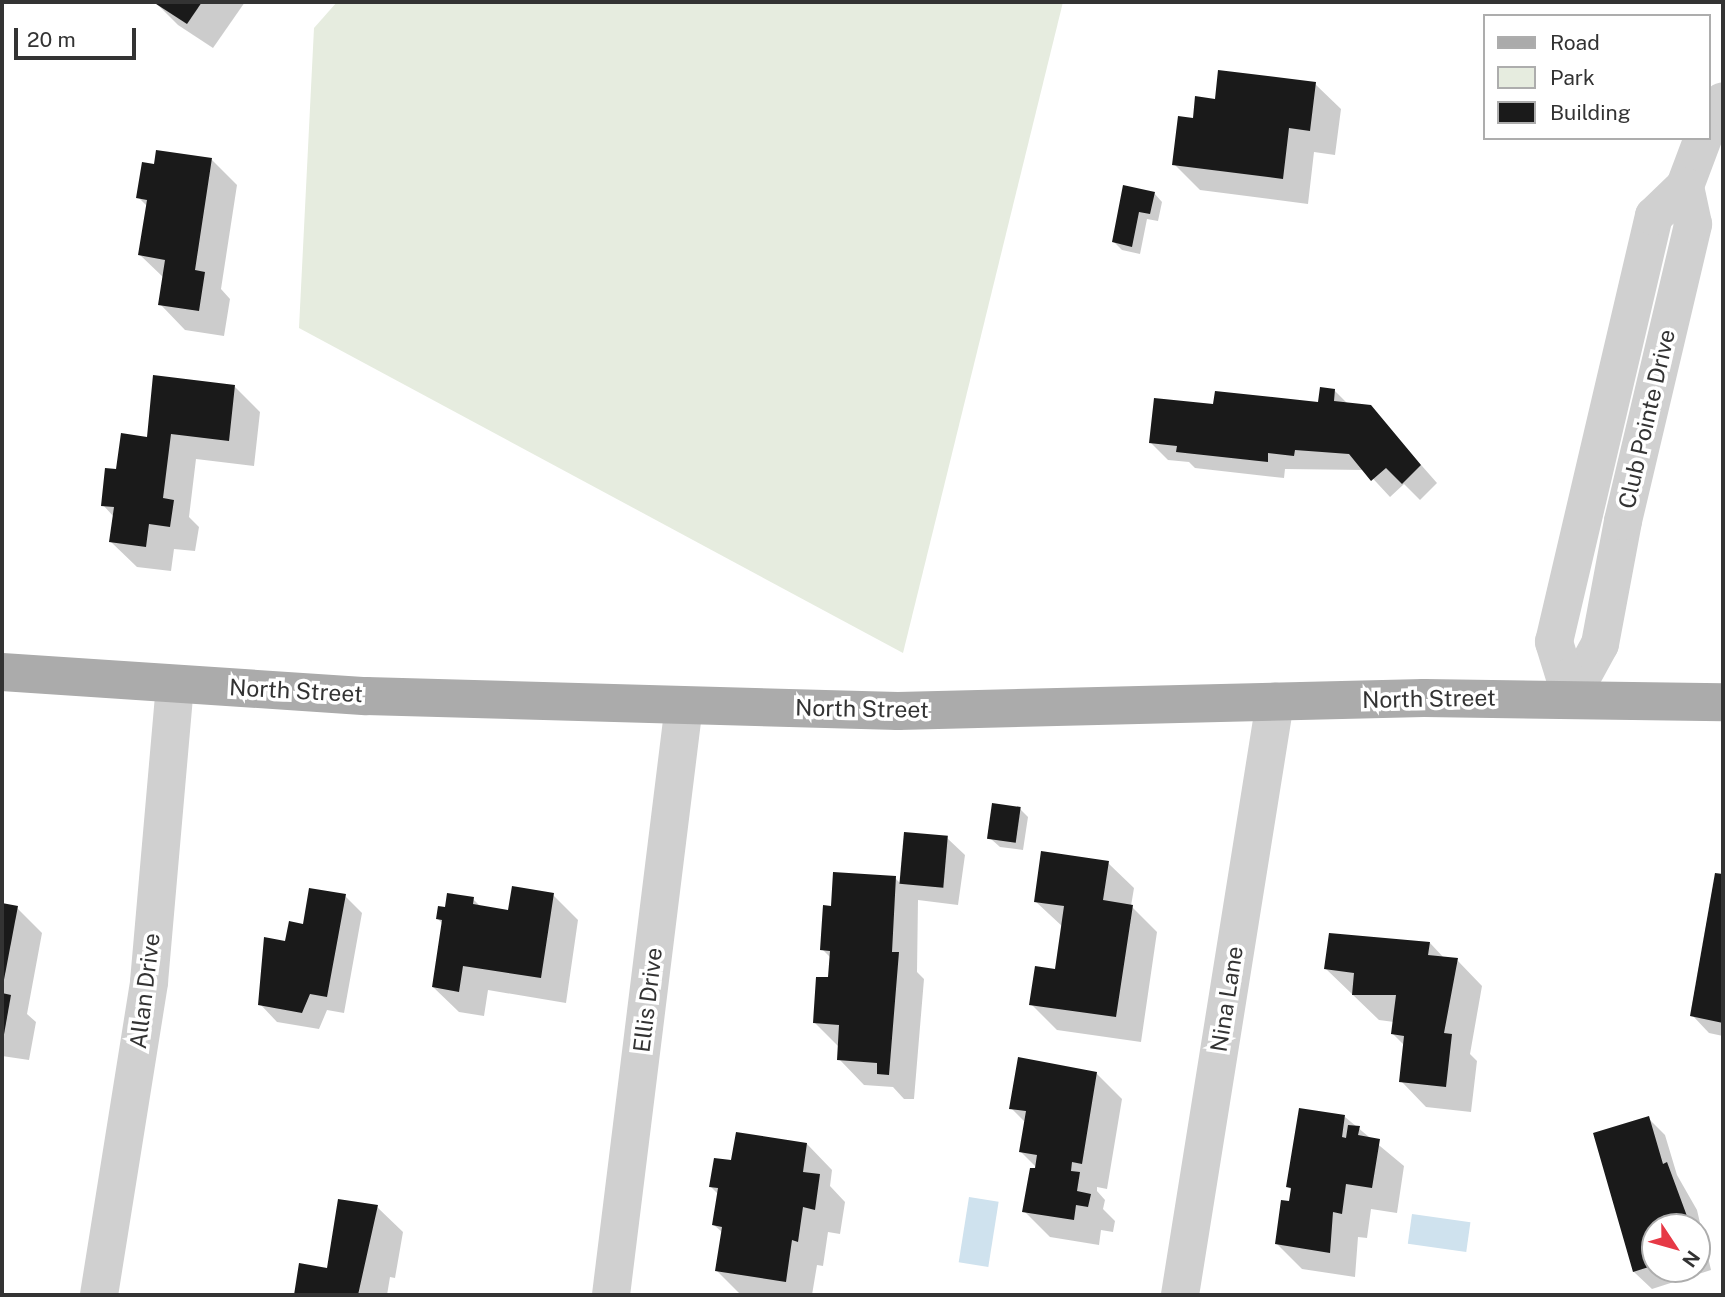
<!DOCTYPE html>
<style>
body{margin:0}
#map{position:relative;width:1725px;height:1297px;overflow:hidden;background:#fff;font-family:"Public Sans",sans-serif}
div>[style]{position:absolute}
.green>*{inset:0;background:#e6ecdf}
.water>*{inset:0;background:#cfe2ee;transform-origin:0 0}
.shadow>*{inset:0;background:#0003}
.building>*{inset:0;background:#1a1a1a;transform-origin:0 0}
.minor>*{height:38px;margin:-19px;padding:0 19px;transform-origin:19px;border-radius:19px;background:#d0d0d0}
.major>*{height:38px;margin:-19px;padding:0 19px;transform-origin:19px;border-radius:19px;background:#ababab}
span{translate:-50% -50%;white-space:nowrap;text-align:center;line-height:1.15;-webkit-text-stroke:7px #fff;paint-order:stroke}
.street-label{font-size:23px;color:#333}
.frame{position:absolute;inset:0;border:4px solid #333;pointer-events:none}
.legend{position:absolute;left:1483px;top:14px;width:228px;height:126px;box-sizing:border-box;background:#fff;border:2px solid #adadad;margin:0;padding:9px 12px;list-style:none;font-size:21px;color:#333}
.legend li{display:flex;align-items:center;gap:14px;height:35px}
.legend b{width:35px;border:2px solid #adadad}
.north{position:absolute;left:1641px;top:1213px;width:70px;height:70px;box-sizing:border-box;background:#fff;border:2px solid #adadad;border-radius:50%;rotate:126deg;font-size:19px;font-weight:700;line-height:28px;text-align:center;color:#333}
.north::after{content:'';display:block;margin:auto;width:24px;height:32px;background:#e63946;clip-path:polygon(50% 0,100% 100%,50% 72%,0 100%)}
.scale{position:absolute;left:14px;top:28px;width:122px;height:32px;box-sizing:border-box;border:4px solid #333;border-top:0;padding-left:9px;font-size:21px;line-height:24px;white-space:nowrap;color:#333;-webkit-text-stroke:5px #fff;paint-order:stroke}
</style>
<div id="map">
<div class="green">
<div style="clip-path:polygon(337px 2px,1063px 2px,903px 653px,299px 328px,314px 28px)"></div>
</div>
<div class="water">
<div style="left:969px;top:1197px;width:30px;height:66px;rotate:9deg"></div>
<div style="left:1412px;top:1214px;width:59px;height:30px;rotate:8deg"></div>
</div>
<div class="shadow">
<div style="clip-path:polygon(155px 2px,245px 2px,213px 48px,178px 25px)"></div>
<div style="clip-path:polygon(1315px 84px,1341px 109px,1335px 155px,1314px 152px,1308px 204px,1200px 190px,1174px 164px,1216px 101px)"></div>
<div style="clip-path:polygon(212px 160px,237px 185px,221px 289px,230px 299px,224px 336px,185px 330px,160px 304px,164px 278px,140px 255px,148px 207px,138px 197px,156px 167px)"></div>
<div style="clip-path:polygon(1154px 193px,1162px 202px,1158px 221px,1147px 219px,1140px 254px,1122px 250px,1114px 242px)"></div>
<div style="clip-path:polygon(235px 387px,260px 412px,254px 466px,196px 459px,189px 517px,199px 527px,195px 551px,174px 549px,171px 571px,137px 567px,111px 542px,114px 517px,103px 505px,118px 471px,148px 439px)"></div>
<div style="clip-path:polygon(1334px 390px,1348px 404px,1370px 407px,1437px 483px,1420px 500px,1404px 484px,1390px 497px,1365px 470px,1285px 469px,1284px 478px,1195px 468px,1189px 462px,1168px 460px,1151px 443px,1215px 406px,1319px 404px)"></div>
<div style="clip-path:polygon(1020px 809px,1028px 817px,1023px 850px,1000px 847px,991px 839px)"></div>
<div style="clip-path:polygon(947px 838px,965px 855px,958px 905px,918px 900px,917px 972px,924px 979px,914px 1099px,904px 1099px,893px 1087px,864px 1085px,839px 1059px,840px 1048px,815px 1023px,829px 979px,831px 958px,822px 949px,833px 908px,895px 878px,901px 884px)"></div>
<div style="clip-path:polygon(1108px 863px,1134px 888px,1131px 906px,1157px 932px,1141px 1042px,1057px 1030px,1031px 1004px,1056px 971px,1063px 927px,1035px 901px)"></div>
<div style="clip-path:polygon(1717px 875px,1723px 876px,1723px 1036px,1709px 1033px,1692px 1015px)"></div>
<div style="clip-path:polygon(553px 895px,578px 920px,566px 1003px,488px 990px,484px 1016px,459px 1012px,433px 987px,443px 924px,438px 919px,446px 909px,473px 899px,482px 908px,510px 912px)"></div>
<div style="clip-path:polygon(345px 896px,362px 913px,344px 1013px,327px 1010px,319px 1029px,277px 1022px,260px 1004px,287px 943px)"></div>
<div style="clip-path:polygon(2px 905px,17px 908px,42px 933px,27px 1014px,36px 1022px,29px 1060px,2px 1056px)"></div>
<div style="clip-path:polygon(1430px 943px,1445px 959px,1457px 960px,1482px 986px,1470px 1054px,1477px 1061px,1471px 1112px,1426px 1107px,1401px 1081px,1405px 1046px,1393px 1034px,1394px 1022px,1379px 1020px,1326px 969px)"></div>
<div style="clip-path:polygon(1096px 1073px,1122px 1099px,1107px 1189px,1097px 1187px,1097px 1191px,1105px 1200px,1103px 1209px,1115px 1221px,1113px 1232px,1101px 1230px,1099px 1245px,1050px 1237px,1024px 1211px,1037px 1168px,1021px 1152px,1026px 1123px,1011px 1108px)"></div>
<div style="clip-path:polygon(1345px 1117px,1404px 1166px,1397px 1213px,1371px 1209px,1367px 1238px,1358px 1237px,1355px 1277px,1302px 1269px,1276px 1243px,1290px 1203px,1292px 1190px,1288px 1187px)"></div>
<div style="clip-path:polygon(evenodd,1648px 1118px,1665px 1135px,1677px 1175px,1697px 1210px,1711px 1270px,1652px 1289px,1634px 1272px,1648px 1118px,1655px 1227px,1697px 1227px,1697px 1269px,1655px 1269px,1655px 1227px)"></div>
<div style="clip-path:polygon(807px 1144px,832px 1170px,830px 1186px,845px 1202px,840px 1234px,828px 1232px,823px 1266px,817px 1265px,812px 1295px,741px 1295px,717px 1271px,723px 1233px,714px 1225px,719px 1195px,711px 1187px,732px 1162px)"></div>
<div style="clip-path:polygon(377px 1207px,403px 1232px,395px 1278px,390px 1277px,387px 1295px,296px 1295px,300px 1265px,329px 1270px)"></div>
</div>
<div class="building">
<div style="clip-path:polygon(153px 2px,202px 2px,187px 24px)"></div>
<div style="clip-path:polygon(1218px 70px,1316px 82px,1310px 131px,1289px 128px,1283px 179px,1172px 165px,1178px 116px,1193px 118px,1195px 96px,1215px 99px)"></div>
<div style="clip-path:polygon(156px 150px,212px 158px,195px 270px,205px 272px,199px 311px,158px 305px,165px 260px,138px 255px,147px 200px,136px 198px,142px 162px,154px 164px)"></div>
<div style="clip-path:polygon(1123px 185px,1155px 192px,1150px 214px,1139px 212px,1132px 247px,1112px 242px)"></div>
<div style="clip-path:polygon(153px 375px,235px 385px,229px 441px,171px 434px,163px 498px,174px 500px,170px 527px,149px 524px,146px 547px,109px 542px,114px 507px,101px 506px,105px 468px,116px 469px,121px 433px,147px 437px)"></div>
<div style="clip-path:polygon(1320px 387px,1335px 389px,1334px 401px,1371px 405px,1421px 465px,1402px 484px,1386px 468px,1371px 481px,1349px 454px,1295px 450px,1294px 456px,1268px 453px,1268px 462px,1176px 452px,1177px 446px,1149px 443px,1154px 398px,1213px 404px,1215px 391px,1318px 402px)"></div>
<div style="left:992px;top:803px;width:29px;height:36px;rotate:8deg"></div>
<div style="left:904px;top:832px;width:44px;height:52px;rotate:5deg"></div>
<div style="clip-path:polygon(1041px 851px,1109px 861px,1103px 900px,1133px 905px,1116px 1017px,1029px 1005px,1035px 966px,1055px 969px,1064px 906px,1034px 902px)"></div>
<div style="clip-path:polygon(833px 872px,896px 876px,892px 952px,899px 952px,889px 1075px,877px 1074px,877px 1063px,837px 1060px,839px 1025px,813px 1023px,816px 977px,828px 977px,830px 951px,820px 950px,823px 905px,831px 906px)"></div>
<div style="clip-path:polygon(1715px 873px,1723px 874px,1723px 1023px,1690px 1016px)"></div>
<div style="clip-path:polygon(512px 886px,554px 893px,541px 978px,463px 966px,459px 992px,432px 987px,442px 920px,436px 919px,438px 906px,445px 907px,447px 893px,474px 897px,473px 904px,508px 910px)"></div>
<div style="clip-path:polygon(309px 888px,346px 894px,327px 997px,310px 994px,302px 1013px,258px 1005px,264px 937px,285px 941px,289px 921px,303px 924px)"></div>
<div style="clip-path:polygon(2px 903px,18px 906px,3px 985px,2px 985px)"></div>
<div style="clip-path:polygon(1329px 933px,1430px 942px,1428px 955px,1458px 958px,1444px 1033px,1452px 1034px,1446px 1087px,1399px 1082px,1404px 1036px,1391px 1034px,1396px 995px,1352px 995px,1354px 973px,1324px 969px)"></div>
<div style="clip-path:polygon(2px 993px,11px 995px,3px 1040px,2px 1040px)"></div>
<div style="clip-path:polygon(1018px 1057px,1097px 1072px,1082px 1164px,1072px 1162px,1071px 1171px,1080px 1172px,1077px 1191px,1091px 1194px,1088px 1207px,1076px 1205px,1074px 1220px,1022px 1212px,1030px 1168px,1035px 1168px,1037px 1155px,1019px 1152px,1026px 1111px,1009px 1109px)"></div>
<div style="clip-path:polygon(1299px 1108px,1345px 1115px,1342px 1137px,1346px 1138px,1348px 1125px,1360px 1126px,1358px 1135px,1380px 1139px,1372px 1188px,1346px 1184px,1342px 1214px,1333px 1212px,1330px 1253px,1275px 1244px,1281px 1200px,1289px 1201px,1291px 1188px,1286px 1187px)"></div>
<div style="clip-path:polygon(1649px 1116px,1663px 1164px,1667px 1162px,1691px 1227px,1655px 1227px,1655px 1265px,1633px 1272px,1593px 1133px)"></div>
<div style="clip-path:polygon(736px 1132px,807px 1143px,803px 1172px,820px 1174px,815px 1210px,803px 1207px,798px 1242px,792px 1240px,786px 1282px,715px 1271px,722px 1227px,712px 1225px,718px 1188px,709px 1187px,714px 1158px,731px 1160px)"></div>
<div style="clip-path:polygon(338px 1199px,378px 1205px,358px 1295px,294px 1295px,299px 1263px,327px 1268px)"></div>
</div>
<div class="minor">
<div style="left:1709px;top:121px;width:24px;rotate:-55deg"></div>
<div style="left:1571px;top:697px;width:60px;rotate:-61.3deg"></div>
<div style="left:1600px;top:644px;width:125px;rotate:-79.4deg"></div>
<div style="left:1623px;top:521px;width:305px;rotate:-76.7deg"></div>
<div style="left:1693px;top:224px;width:39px;rotate:-102deg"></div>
<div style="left:1685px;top:186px;width:51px;rotate:-69.4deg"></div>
<div style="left:1571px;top:697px;width:58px;rotate:-107.2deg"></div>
<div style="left:1554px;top:642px;width:438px;rotate:-76.8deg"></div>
<div style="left:1654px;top:216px;width:43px;rotate:-44.1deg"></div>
<div style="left:99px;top:1295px;width:317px;rotate:-80.9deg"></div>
<div style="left:149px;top:982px;width:299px;rotate:-85deg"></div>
<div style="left:611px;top:1295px;width:594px;rotate:-82.95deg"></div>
<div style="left:1180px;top:1295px;width:601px;rotate:-80.9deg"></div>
</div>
<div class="major">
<div style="left:2px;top:672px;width:365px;rotate:3.8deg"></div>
<div style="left:366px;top:696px;width:532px;rotate:1.62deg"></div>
<div style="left:898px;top:711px;width:526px;rotate:-1.42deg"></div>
<div style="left:1424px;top:698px;width:299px;rotate:0.8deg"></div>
</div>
<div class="street-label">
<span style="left:1647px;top:419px;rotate:-77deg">Club Pointe Drive</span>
<span style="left:296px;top:691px;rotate:3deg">North Street</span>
<span style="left:1429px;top:699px;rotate:-1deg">North Street</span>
<span style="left:862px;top:709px;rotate:1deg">North Street</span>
<span style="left:145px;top:991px;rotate:-83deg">Allan Drive</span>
<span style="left:1227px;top:999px;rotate:-81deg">Nina Lane</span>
<span style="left:648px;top:1000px;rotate:-83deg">Ellis Drive</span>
</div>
<div class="frame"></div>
<ul class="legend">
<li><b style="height:9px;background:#ababab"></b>Road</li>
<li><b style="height:19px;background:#e6ecdf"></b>Park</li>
<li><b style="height:19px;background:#1a1a1a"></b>Building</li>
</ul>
<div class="north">N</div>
<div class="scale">20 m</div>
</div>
